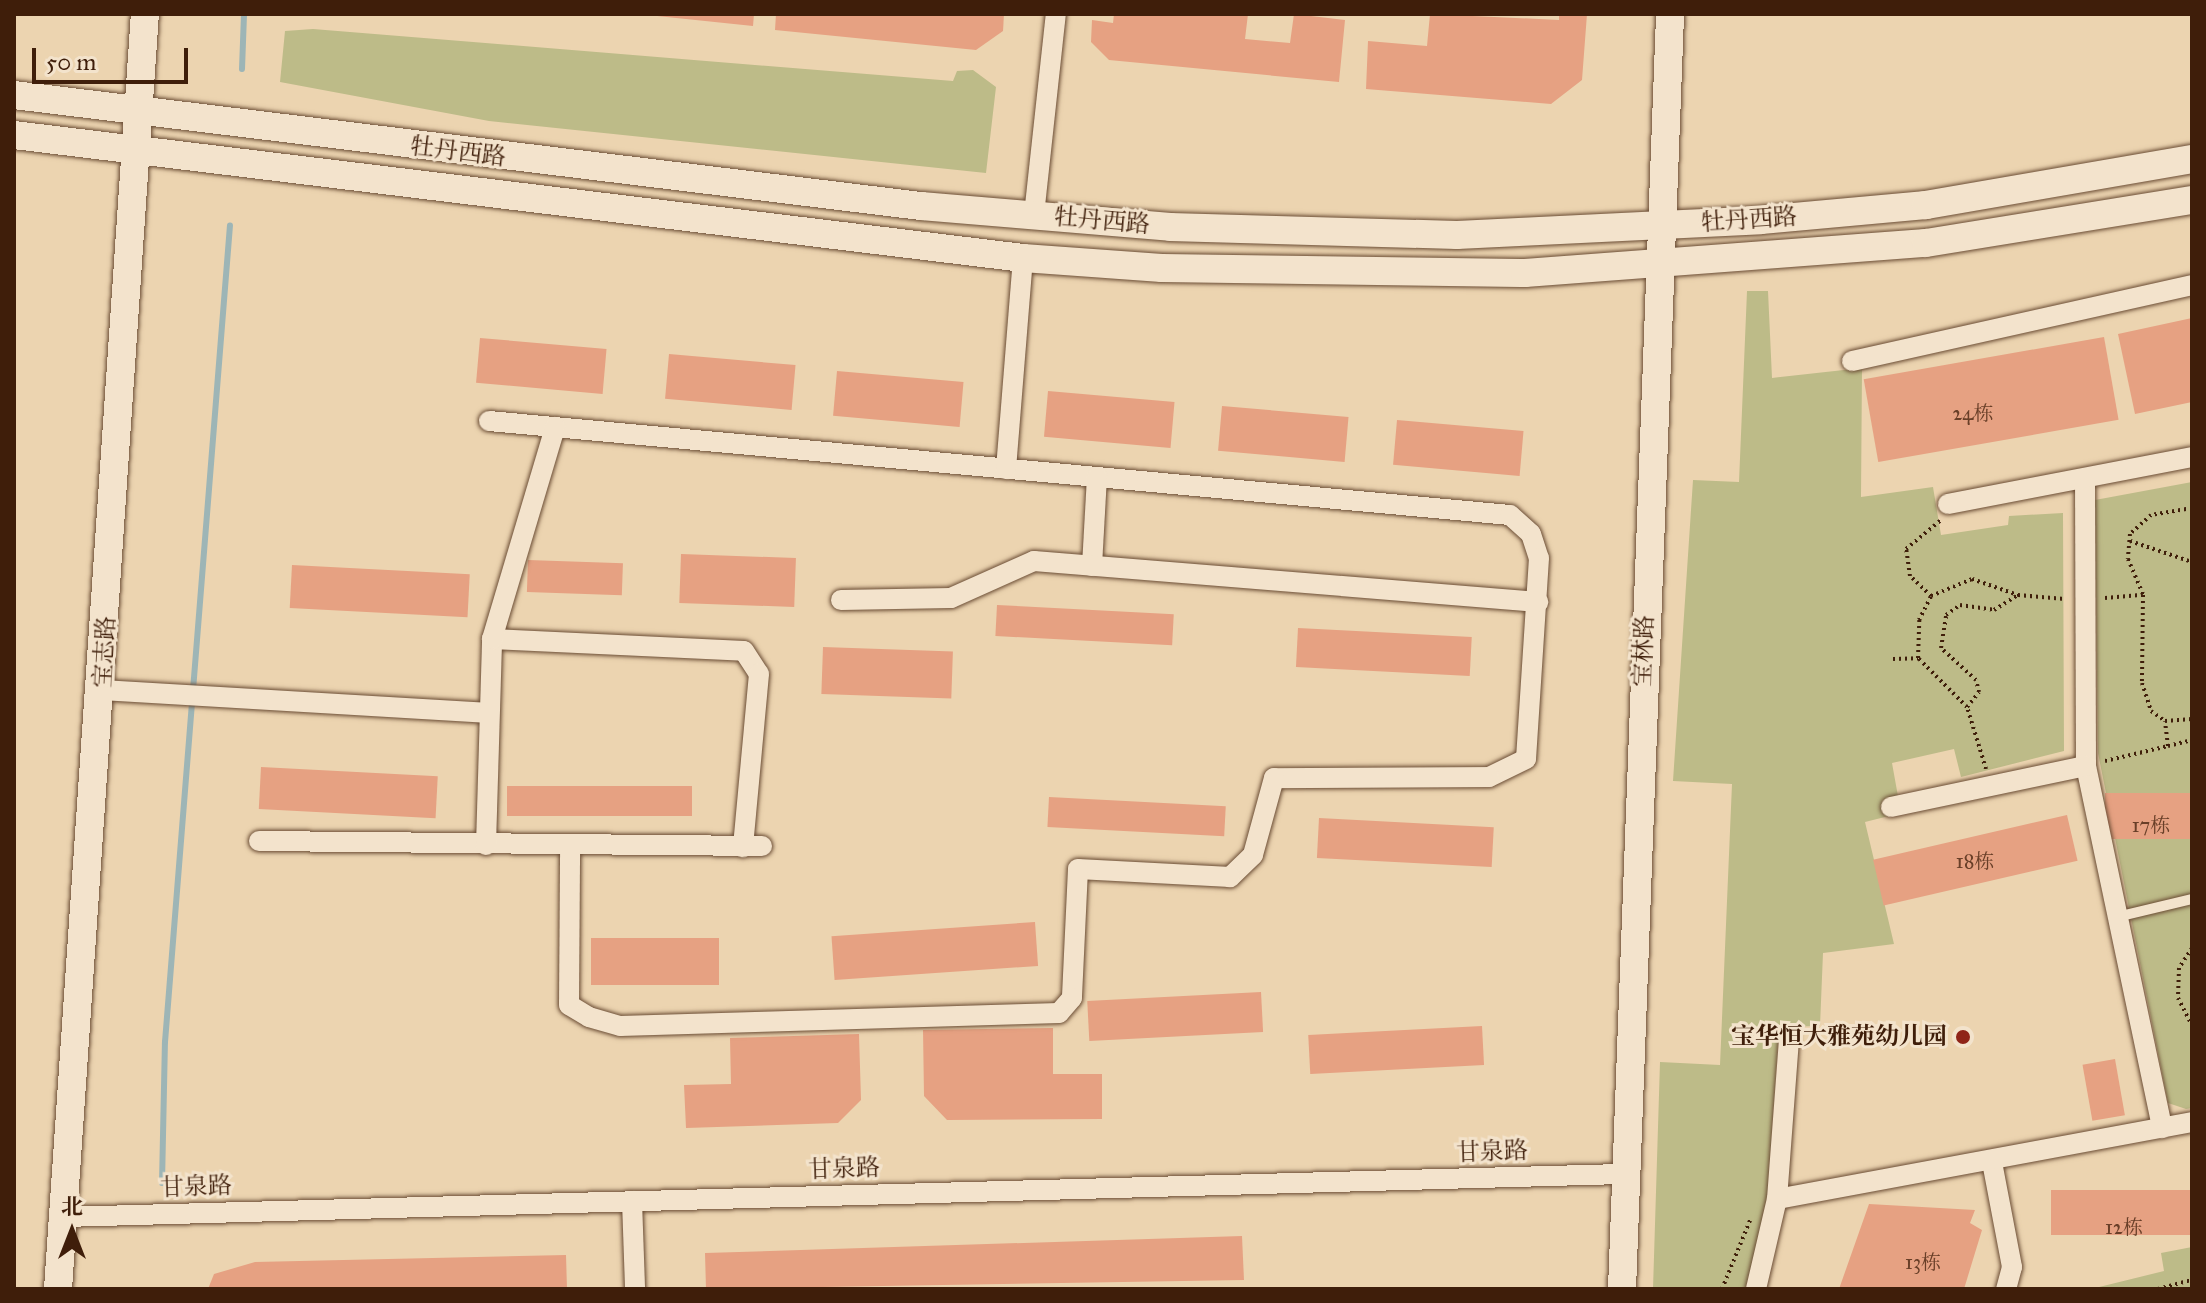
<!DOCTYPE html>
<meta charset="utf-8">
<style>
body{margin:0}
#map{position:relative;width:2206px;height:1303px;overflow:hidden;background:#ecd4b0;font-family:"IM FELL Great Primer","Noto Serif SC",serif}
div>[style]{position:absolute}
.green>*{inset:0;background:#bdbb88}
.stream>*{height:6px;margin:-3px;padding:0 3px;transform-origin:3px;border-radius:3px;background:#9db5b6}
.building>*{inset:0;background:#e6a182;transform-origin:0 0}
.path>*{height:4px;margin-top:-2px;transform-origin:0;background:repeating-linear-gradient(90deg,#3f1e0a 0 2px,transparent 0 6px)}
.roads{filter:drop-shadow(0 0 2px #6a4c34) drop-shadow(0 0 2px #6a4c34)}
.lane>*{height:10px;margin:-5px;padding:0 5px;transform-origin:5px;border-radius:5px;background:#f3e3cc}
.street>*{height:20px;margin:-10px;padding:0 10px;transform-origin:10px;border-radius:10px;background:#f3e3cc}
.secondary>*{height:28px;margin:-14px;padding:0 14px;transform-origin:14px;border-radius:14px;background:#f3e3cc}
.dots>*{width:22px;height:22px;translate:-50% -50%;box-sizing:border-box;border:4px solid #f3e3cc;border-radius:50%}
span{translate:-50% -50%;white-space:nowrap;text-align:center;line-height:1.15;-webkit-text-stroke:6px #f3e3cc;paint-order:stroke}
.number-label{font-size:20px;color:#693f28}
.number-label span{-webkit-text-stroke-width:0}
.street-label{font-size:24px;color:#3f1e0a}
.poi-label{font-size:24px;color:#3f1e0a;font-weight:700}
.right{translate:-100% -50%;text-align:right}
.frame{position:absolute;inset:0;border:16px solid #3f1e0a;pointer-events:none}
.north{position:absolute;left:32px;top:1191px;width:80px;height:80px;-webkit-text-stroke:6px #f3e3cc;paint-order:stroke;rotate:0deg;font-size:22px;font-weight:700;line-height:32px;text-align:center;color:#3f1e0a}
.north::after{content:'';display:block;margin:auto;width:28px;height:36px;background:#3f1e0a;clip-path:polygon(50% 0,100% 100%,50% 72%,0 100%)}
.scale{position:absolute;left:32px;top:48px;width:156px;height:36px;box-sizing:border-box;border:4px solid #3f1e0a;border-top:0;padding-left:10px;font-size:24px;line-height:28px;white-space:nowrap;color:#3f1e0a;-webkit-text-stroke:6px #f3e3cc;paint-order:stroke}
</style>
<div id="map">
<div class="green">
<div style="clip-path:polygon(313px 29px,953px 81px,957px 71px,973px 70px,996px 87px,986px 173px,489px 121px,280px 82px,285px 31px)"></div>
<div style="clip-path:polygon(1747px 291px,1768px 291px,1772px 378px,1862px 368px,1861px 497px,1933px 487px,1941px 535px,2008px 525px,2009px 516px,2063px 513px,2064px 751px,1961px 777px,1954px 749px,1892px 763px,1901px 813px,1865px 822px,1894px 944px,1823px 953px,1820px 1026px,1779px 1027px,1766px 1219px,1745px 1289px,1653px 1289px,1660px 1062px,1720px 1065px,1732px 784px,1673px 781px,1693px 480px,1739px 482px)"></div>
<div style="clip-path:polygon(2192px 482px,2192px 1108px,2186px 1109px,2168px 1103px,2098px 753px,2095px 500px)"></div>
<div style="clip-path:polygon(2192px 1247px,2192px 1289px,2091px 1289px,2164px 1271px,2161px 1253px)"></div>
</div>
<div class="stream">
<div style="left:242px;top:69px;width:55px;rotate:-87.9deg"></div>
<div style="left:162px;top:1183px;width:141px;rotate:-88.8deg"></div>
<div style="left:165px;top:1042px;width:819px;rotate:-85.45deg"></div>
</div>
<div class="building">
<div style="clip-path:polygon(638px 14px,754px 14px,753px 26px)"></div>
<div style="clip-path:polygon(776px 14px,1004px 14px,1003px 31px,976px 50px,775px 30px)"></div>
<div style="clip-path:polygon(1114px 14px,1248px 14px,1245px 39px,1290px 43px,1294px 14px,1345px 20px,1339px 82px,1109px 60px,1091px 42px,1092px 20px,1113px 23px)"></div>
<div style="clip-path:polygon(1430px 14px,1559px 20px,1559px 14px,1587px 14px,1582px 80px,1551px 104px,1366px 89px,1368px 41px,1427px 46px)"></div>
<div style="clip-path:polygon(2192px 318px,2192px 402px,2135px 414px,2118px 334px)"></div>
<div style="left:2104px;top:337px;width:84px;height:244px;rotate:80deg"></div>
<div style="left:480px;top:338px;width:127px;height:45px;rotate:5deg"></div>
<div style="left:669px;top:354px;width:127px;height:45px;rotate:5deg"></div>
<div style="left:837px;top:371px;width:127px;height:45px;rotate:5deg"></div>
<div style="left:1048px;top:391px;width:127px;height:46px;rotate:5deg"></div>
<div style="left:1222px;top:406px;width:127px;height:45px;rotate:5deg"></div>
<div style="left:1397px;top:420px;width:127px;height:45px;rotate:5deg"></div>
<div style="left:681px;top:554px;width:115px;height:49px;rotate:2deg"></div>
<div style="left:528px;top:560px;width:95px;height:32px;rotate:2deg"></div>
<div style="left:292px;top:565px;width:178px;height:43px;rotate:3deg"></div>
<div style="left:997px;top:605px;width:177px;height:31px;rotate:3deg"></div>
<div style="left:1298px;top:628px;width:174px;height:39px;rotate:3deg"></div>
<div style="left:823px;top:647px;width:130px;height:47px;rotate:2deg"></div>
<div style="left:261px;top:767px;width:177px;height:42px;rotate:3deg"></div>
<div style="left:507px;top:786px;width:185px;height:30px"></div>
<div style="left:2192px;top:793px;width:46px;height:87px;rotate:90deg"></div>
<div style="left:1049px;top:797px;width:177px;height:30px;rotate:3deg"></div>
<div style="left:2067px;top:815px;width:47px;height:199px;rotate:77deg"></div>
<div style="left:1319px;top:818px;width:175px;height:40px;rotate:3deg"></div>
<div style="left:1035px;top:922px;width:44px;height:204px;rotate:86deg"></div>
<div style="left:591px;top:938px;width:128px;height:47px"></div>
<div style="left:1261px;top:992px;width:40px;height:174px;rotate:87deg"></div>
<div style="left:1482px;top:1026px;width:39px;height:174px;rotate:87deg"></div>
<div style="clip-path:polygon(1053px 1028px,1053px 1074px,1102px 1074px,1102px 1119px,947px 1120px,924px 1096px,923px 1030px)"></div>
<div style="clip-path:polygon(859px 1034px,861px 1100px,838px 1123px,686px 1128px,684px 1085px,731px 1084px,730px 1038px)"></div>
<div style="left:2115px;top:1059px;width:57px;height:33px;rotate:80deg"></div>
<div style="left:2192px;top:1190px;width:45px;height:141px;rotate:90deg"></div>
<div style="clip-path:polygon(1869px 1204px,1975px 1210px,1970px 1223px,1982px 1230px,1964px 1289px,1839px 1289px)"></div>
<div style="clip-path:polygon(1242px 1236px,1244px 1280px,706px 1289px,705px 1253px)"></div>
<div style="clip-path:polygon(566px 1255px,567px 1289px,208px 1289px,214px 1274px,255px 1262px)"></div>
</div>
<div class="path">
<div style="left:2192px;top:508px;width:42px;rotate:170.3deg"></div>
<div style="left:2151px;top:515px;width:28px;rotate:138deg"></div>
<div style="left:2130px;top:534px;width:25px;rotate:95deg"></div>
<div style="left:2128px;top:559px;width:39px;rotate:67deg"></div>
<div style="left:2143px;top:595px;width:88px;rotate:90.7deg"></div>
<div style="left:2142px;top:683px;width:29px;rotate:72deg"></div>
<div style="left:2151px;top:711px;width:17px;rotate:36deg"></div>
<div style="left:2165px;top:721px;width:27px;rotate:-4deg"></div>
<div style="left:2130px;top:541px;width:65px;rotate:18.7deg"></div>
<div style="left:1931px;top:596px;width:29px;rotate:-136deg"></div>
<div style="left:1910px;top:576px;width:27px;rotate:-98deg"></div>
<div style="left:1906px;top:549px;width:45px;rotate:-39.6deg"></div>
<div style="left:2105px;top:598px;width:38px;rotate:-5deg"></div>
<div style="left:1893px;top:659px;width:25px;rotate:-2deg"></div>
<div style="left:1967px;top:707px;width:19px;rotate:-51deg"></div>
<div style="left:1979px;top:692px;width:12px;rotate:-104deg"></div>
<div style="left:1976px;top:680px;width:47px;rotate:-137.6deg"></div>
<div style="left:1941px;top:648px;width:33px;rotate:-81deg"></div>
<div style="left:1946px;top:615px;width:17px;rotate:-36deg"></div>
<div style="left:1960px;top:605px;width:34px;rotate:8deg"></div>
<div style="left:1994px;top:610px;width:28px;rotate:-32deg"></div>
<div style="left:2168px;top:746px;width:25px;rotate:-14deg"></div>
<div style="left:2105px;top:761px;width:65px;rotate:-13.4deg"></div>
<div style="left:2168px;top:746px;width:25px;rotate:-97deg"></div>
<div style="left:1986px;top:769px;width:65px;rotate:-107deg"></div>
<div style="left:1967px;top:707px;width:69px;rotate:-135deg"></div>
<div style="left:1918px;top:658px;width:38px;rotate:-88deg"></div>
<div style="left:1919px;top:620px;width:27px;rotate:-63deg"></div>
<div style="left:1931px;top:596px;width:44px;rotate:-22.5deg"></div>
<div style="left:1972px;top:579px;width:49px;rotate:19.2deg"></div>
<div style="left:2018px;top:595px;width:47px;rotate:4.9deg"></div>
<div style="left:2192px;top:948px;width:24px;rotate:123deg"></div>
<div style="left:2179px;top:968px;width:30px;rotate:92deg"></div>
<div style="left:2178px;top:998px;width:31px;rotate:63deg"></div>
<div style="left:1722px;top:1289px;width:77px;rotate:-67.8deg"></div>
<div style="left:2158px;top:1289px;width:35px;rotate:-15deg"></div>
</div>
<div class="roads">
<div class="lane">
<div style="left:2117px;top:917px;width:77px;rotate:-13.5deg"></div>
</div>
<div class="street">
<div style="left:1034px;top:215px;width:202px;rotate:-83.8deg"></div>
<div style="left:1852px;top:361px;width:348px;rotate:-12.6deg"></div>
<div style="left:489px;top:421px;width:1025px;rotate:5.26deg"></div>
<div style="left:1510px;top:515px;width:28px;rotate:42deg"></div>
<div style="left:1531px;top:534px;width:25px;rotate:72deg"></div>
<div style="left:1539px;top:558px;width:201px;rotate:93.7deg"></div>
<div style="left:1526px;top:759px;width:41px;rotate:154.1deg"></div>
<div style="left:1489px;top:777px;width:215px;rotate:179.7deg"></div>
<div style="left:1274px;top:778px;width:80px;rotate:105.3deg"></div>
<div style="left:1253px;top:855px;width:32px;rotate:136deg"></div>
<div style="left:1230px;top:877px;width:152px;rotate:-177deg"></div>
<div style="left:1078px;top:869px;width:129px;rotate:92.7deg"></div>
<div style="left:1072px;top:998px;width:20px;rotate:131deg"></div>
<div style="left:1059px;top:1013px;width:439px;rotate:178.3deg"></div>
<div style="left:620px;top:1026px;width:32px;rotate:-164deg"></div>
<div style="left:589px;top:1017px;width:23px;rotate:-149deg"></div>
<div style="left:569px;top:1005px;width:158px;rotate:-89.6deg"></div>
<div style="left:1006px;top:469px;width:212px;rotate:-85.4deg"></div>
<div style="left:2085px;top:480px;width:286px;rotate:89.8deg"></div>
<div style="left:2086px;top:766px;width:370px;rotate:78.1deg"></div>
<div style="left:1948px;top:504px;width:248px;rotate:-10.9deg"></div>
<div style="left:1092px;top:566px;width:89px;rotate:-86.8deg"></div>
<div style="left:841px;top:600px;width:110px;rotate:-1deg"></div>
<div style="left:951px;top:598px;width:91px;rotate:-24deg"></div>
<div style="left:1034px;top:561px;width:506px;rotate:4.65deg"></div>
<div style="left:492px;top:639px;width:252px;rotate:2.7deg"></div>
<div style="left:744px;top:651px;width:27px;rotate:57deg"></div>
<div style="left:759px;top:674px;width:174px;rotate:95.3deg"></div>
<div style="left:103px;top:690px;width:386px;rotate:3.4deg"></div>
<div style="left:1891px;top:807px;width:199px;rotate:-11.9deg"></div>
<div style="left:259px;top:841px;width:503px;rotate:0.57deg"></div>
<div style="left:486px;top:845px;width:206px;rotate:-88.3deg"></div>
<div style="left:492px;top:639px;width:221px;rotate:-73.4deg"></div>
<div style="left:1992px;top:1162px;width:107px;rotate:79.2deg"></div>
<div style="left:2012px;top:1267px;width:23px;rotate:105deg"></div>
<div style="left:1777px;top:1199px;width:422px;rotate:-10.5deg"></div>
<div style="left:632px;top:1201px;width:88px;rotate:88deg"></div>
<div style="left:63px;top:1217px;width:1564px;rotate:-1.58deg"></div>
<div style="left:1756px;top:1289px;width:92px;rotate:-76.9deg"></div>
<div style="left:1777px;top:1199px;width:161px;rotate:-85.7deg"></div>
</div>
<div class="secondary">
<div style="left:14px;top:95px;width:914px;rotate:6.98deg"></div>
<div style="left:921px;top:206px;width:250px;rotate:4.8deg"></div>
<div style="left:1170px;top:227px;width:287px;rotate:1.6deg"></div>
<div style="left:1457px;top:235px;width:304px;rotate:-2.8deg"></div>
<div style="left:1761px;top:220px;width:166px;rotate:-5.2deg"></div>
<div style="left:1926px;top:205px;width:270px;rotate:-9.8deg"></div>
<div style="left:14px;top:135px;width:1016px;rotate:6.95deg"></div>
<div style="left:1023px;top:258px;width:139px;rotate:4.1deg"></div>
<div style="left:1162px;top:268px;width:363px;rotate:0.8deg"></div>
<div style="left:1525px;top:273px;width:402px;rotate:-4.3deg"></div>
<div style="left:1926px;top:243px;width:269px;rotate:-9.2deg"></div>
<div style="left:58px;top:1289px;width:1278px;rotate:-86.1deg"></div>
<div style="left:1622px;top:1289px;width:1276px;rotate:-87.84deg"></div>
</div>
</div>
<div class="dots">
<div style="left:1963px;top:1037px;background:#8f2418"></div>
</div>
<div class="number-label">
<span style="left:1973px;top:413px">24栋</span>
<span style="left:2151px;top:825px">17栋</span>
<span style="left:1975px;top:861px">18栋</span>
<span style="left:2124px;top:1227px">12栋</span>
<span style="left:1923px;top:1262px">13栋</span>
</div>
<div class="street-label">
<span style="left:458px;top:152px;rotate:7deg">牡丹西路</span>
<span style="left:1749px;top:220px;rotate:-4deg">牡丹西路</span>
<span style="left:1102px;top:221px;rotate:5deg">牡丹西路</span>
<span style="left:1644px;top:651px;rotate:-88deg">宝林路</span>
<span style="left:105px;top:652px;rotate:-87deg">宝志路</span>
<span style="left:1492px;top:1152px;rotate:-2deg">甘泉路</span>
<span style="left:844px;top:1169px;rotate:-2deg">甘泉路</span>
<span style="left:196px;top:1187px;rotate:-2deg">甘泉路</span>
</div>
<div class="poi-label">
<span class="right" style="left:1947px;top:1037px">宝华恒大雅苑幼儿园</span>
</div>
<div class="frame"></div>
<div class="north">北</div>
<div class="scale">50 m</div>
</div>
